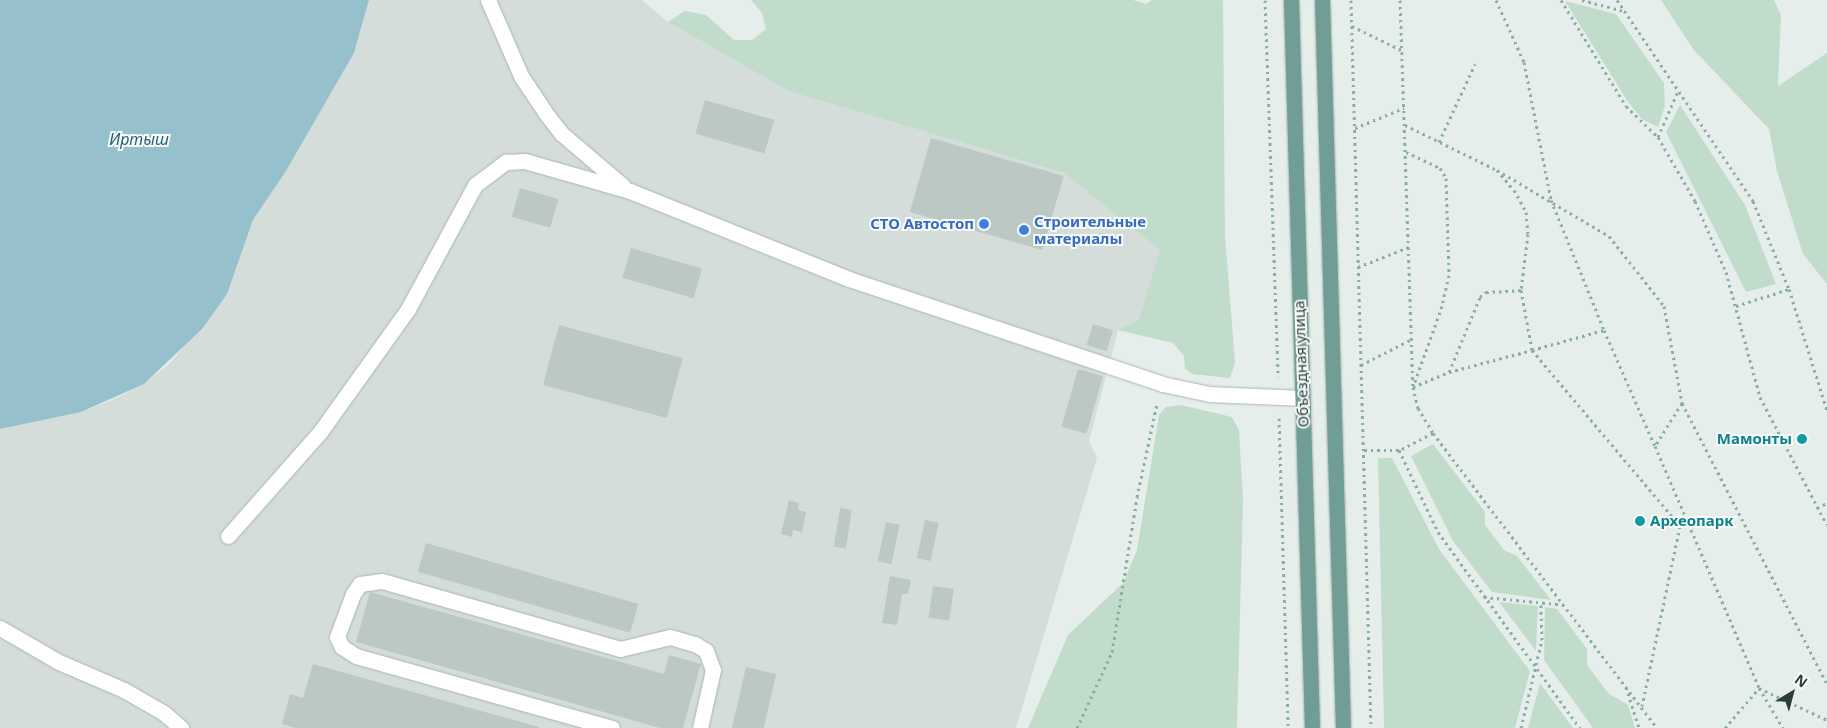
<!DOCTYPE html>
<meta charset="utf-8">
<style>
body{margin:0}
#map{position:relative;width:1827px;height:728px;overflow:hidden;background:#e6eeeb;font-family:"Noto Sans",sans-serif}
div>[style]{position:absolute}
.built>*{inset:0;background:#d5ddda}
.green>*{inset:0;background:#c2dccb}
.water>*{inset:0;background:#95c0cc}
.building>*{inset:0;background:#bcc8c4;transform-origin:0 0}
.path>*{height:3px;margin-top:-1.5px;transform-origin:0;background:repeating-linear-gradient(90deg,#8aaea5 0 2.5px,transparent 0 6.5px)}
.roads{filter:drop-shadow(0 0 1px #a9b6b2) drop-shadow(0 0 1px #a9b6b2)}
.minor>*{height:15px;margin:-7.5px;padding:0 7.5px;transform-origin:7.5px;border-radius:7.5px;background:#fff}
.major>*{height:15px;margin:-7.5px;padding:0 7.5px;transform-origin:7.5px;border-radius:7.5px;background:#709e96}
.dots>*{width:14px;height:14px;translate:-50% -50%;box-sizing:border-box;border:2px solid #f7faf9;border-radius:50%}
span{translate:-50% -50%;white-space:nowrap;text-align:center;line-height:1.15;-webkit-text-stroke:4px #f7faf9;paint-order:stroke}
.shop-label{font-size:15px;color:#366cbe;font-weight:700}
.left{translate:0 -50%;text-align:left}
.right{translate:-100% -50%;text-align:right}
.street-label{font-size:15px;color:#273e3a}
.culture-label{font-size:15px;color:#0d838f;font-weight:700}
.water-label{font-size:16px;color:#276274;font-style:italic}
.north{position:absolute;left:1767px;top:668px;width:50px;height:50px;-webkit-text-stroke:4px #f7faf9;paint-order:stroke;rotate:37deg;font-size:14px;font-weight:700;line-height:20px;text-align:center;color:#273e3a}
.north::after{content:'';display:block;margin:auto;width:18px;height:22px;background:#273e3a;clip-path:polygon(50% 0,100% 100%,50% 72%,0 100%)}
</style>
<div id="map">
<div class="built">
<div style="clip-path:polygon(369px 0,642px 0,668px 22px,788px 91px,1064px 173px,1161px 250px,1139px 319px,1118px 330px,1089px 441px,1097px 458px,1016px 728px,0 728px,0 429px,81px 412px,112px 400px,144px 384px,171px 362px,227px 293px,253px 220px,286px 171px,354px 53px)"></div>
</div>
<div class="green">
<div style="clip-path:polygon(751px 0,1133px 0,1146px 4px,1152px 0,1223px 0,1225px 235px,1235px 363px,1230px 378px,1192px 374px,1185px 369px,1184px 356px,1173px 343px,1118px 330px,1139px 319px,1160px 250px,1064px 173px,788px 91px,668px 22px,685px 11px,706px 15px,734px 40px,752px 40px,766px 29px,762px 13px)"></div>
<div style="clip-path:polygon(1661px 0,1774px 0,1781px 15px,1778px 86px,1827px 53px,1827px 284px,1803px 254px,1777px 171px,1769px 129px,1693px 49px)"></div>
<div style="clip-path:polygon(1565px 1px,1616px 14px,1664px 83px,1665px 106px,1658px 127px,1642px 119px,1628px 102px)"></div>
<div style="clip-path:polygon(1680px 105px,1745px 205px,1776px 284px,1746px 292px,1666px 132px)"></div>
<div style="clip-path:polygon(1181px 405px,1232px 417px,1239px 430px,1243px 500px,1237px 728px,1028px 728px,1068px 635px,1123px 583px,1137px 550px,1159px 415px,1166px 407px)"></div>
<div style="clip-path:polygon(1433px 444px,1485px 512px,1485px 525px,1504px 550px,1517px 556px,1551px 600px,1492px 592px,1453px 541px,1411px 456px)"></div>
<div style="clip-path:polygon(1378px 458px,1392px 458px,1439px 549px,1530px 671px,1515px 728px,1384px 728px)"></div>
<div style="clip-path:polygon(1499px 602px,1538px 606px,1536px 651px)"></div>
<div style="clip-path:polygon(1545px 607px,1557px 609px,1587px 649px,1587px 665px,1608px 693px,1628px 705px,1635px 728px,1593px 728px,1544px 660px)"></div>
<div style="clip-path:polygon(1540px 683px,1573px 728px,1528px 728px)"></div>
</div>
<div class="water">
<div style="clip-path:polygon(0 0,369px 0,354px 53px,286px 171px,253px 220px,227px 294px,202px 329px,144px 384px,81px 412px,0 429px)"></div>
</div>
<div class="building">
<div style="left:705px;top:100px;width:72px;height:35px;rotate:16deg"></div>
<div style="left:931px;top:138px;width:138px;height:77px;rotate:16deg"></div>
<div style="left:520px;top:188px;width:40px;height:30px;rotate:16deg"></div>
<div style="left:631px;top:248px;width:74px;height:31px;rotate:16deg"></div>
<div style="left:1093px;top:324px;width:21px;height:22px;rotate:17deg"></div>
<div style="left:559px;top:325px;width:128px;height:62px;rotate:15deg"></div>
<div style="left:1078px;top:369px;width:26px;height:60px;rotate:16deg"></div>
<div style="clip-path:polygon(789px 500px,799px 503px,798px 510px,806px 512px,802px 532px,793px 530px,792px 537px,781px 534px)"></div>
<div style="left:840px;top:508px;width:12px;height:39px;rotate:9deg"></div>
<div style="left:925px;top:520px;width:14px;height:39px;rotate:12deg"></div>
<div style="left:886px;top:522px;width:14px;height:40px;rotate:12deg"></div>
<div style="left:426px;top:543px;width:221px;height:30px;rotate:16deg"></div>
<div style="clip-path:polygon(890px 576px,911px 580px,908px 594px,902px 594px,897px 625px,882px 623px)"></div>
<div style="left:933px;top:586px;width:21px;height:32px;rotate:8deg"></div>
<div style="clip-path:polygon(370px 592px,664px 674px,669px 655px,701px 664px,683px 728px,660px 728px,356px 642px)"></div>
<div style="clip-path:polygon(313px 664px,539px 727px,539px 728px,295px 728px,282px 724px,290px 694px,303px 698px)"></div>
<div style="left:746px;top:667px;width:31px;height:63px;rotate:13deg"></div>
</div>
<div class="path">
<div style="left:1265px;top:0;width:377px;rotate:88deg"></div>
<div style="left:1351px;top:0;width:728px;rotate:88.43deg"></div>
<div style="left:1400px;top:0;width:387px;rotate:88.1deg"></div>
<div style="left:1413px;top:387px;width:22px;rotate:77deg"></div>
<div style="left:1418px;top:408px;width:29px;rotate:59deg"></div>
<div style="left:1433px;top:433px;width:370px;rotate:52.8deg"></div>
<div style="left:1496px;top:0;width:68px;rotate:65.7deg"></div>
<div style="left:1524px;top:62px;width:141px;rotate:78.9deg"></div>
<div style="left:1551px;top:200px;width:140px;rotate:67.8deg"></div>
<div style="left:1561px;top:0;width:124px;rotate:58.5deg"></div>
<div style="left:1626px;top:106px;width:45px;rotate:44.1deg"></div>
<div style="left:1658px;top:137px;width:74px;rotate:60deg"></div>
<div style="left:1695px;top:201px;width:77px;rotate:66.4deg"></div>
<div style="left:1726px;top:272px;width:130px;rotate:74.8deg"></div>
<div style="left:1760px;top:397px;width:144px;rotate:62.4deg"></div>
<div style="left:1582px;top:0;width:43px;rotate:14.7deg"></div>
<div style="left:1617px;top:0;width:243px;rotate:55.9deg"></div>
<div style="left:1753px;top:201px;width:95px;rotate:67.8deg"></div>
<div style="left:1789px;top:289px;width:127px;rotate:72.6deg"></div>
<div style="left:1352px;top:26px;width:55px;rotate:26.1deg"></div>
<div style="left:1405px;top:125px;width:102px;rotate:26.1deg"></div>
<div style="left:1497px;top:170px;width:26px;rotate:50deg"></div>
<div style="left:1514px;top:190px;width:25px;rotate:61deg"></div>
<div style="left:1526px;top:212px;width:22px;rotate:85deg"></div>
<div style="left:1528px;top:234px;width:56px;rotate:97.1deg"></div>
<div style="left:1355px;top:128px;width:53px;rotate:-22.2deg"></div>
<div style="left:1658px;top:137px;width:50px;rotate:-66.5deg"></div>
<div style="left:1439px;top:142px;width:86px;rotate:-65.2deg"></div>
<div style="left:1406px;top:152px;width:38px;rotate:25deg"></div>
<div style="left:1440px;top:168px;width:12px;rotate:59deg"></div>
<div style="left:1446px;top:178px;width:97px;rotate:88.2deg"></div>
<div style="left:1449px;top:275px;width:32px;rotate:103deg"></div>
<div style="left:1442px;top:306px;width:83px;rotate:109.7deg"></div>
<div style="left:1497px;top:170px;width:130px;rotate:30.5deg"></div>
<div style="left:1609px;top:236px;width:89px;rotate:51.8deg"></div>
<div style="left:1664px;top:306px;width:99px;rotate:79.5deg"></div>
<div style="left:1682px;top:403px;width:51px;rotate:122.1deg"></div>
<div style="left:1655px;top:446px;width:263px;rotate:66.7deg"></div>
<div style="left:1759px;top:688px;width:47px;rotate:59deg"></div>
<div style="left:1358px;top:267px;width:55px;rotate:-21.4deg"></div>
<div style="left:1736px;top:306px;width:56px;rotate:-17.8deg"></div>
<div style="left:1361px;top:365px;width:57px;rotate:-27deg"></div>
<div style="left:1449px;top:372px;width:81px;rotate:-67.5deg"></div>
<div style="left:1480px;top:297px;width:8px;rotate:-40deg"></div>
<div style="left:1486px;top:292px;width:35px;rotate:-3deg"></div>
<div style="left:1521px;top:290px;width:61px;rotate:79.6deg"></div>
<div style="left:1532px;top:350px;width:75px;rotate:-15.5deg"></div>
<div style="left:1604px;top:330px;width:127px;rotate:66.3deg"></div>
<div style="left:1413px;top:387px;width:39px;rotate:-23deg"></div>
<div style="left:1449px;top:372px;width:86px;rotate:-14.8deg"></div>
<div style="left:1532px;top:350px;width:230px;rotate:49.9deg"></div>
<div style="left:1680px;top:526px;width:184px;rotate:101.9deg"></div>
<div style="left:1682px;top:403px;width:316px;rotate:62.7deg"></div>
<div style="left:1279px;top:418px;width:310px;rotate:88.3deg"></div>
<div style="left:1433px;top:433px;width:38px;rotate:153deg"></div>
<div style="left:1399px;top:450px;width:91px;rotate:64.6deg"></div>
<div style="left:1438px;top:532px;width:242px;rotate:54.1deg"></div>
<div style="left:1364px;top:450px;width:35px"></div>
<div style="left:1817px;top:508px;width:11px;rotate:-27deg"></div>
<div style="left:1680px;top:526px;width:10px;rotate:-17deg"></div>
<div style="left:1484px;top:597px;width:83px;rotate:5.5deg"></div>
<div style="left:1626px;top:687px;width:43px;rotate:72.4deg"></div>
<div style="left:1077px;top:728px;width:84px;rotate:-65.3deg"></div>
<div style="left:1112px;top:652px;width:157px;rotate:-80.8deg"></div>
<div style="left:1137px;top:497px;width:95px;rotate:-77.9deg"></div>
<div style="left:1521px;top:728px;width:90px;rotate:-76.6deg"></div>
<div style="left:1542px;top:640px;width:37px;rotate:-92deg"></div>
<div style="left:1725px;top:728px;width:52px;rotate:-49.6deg"></div>
<div style="left:1759px;top:688px;width:75px;rotate:25.2deg"></div>
</div>
<div class="roads">
<div class="minor">
<div style="left:488px;top:0;width:83px;rotate:66.5deg"></div>
<div style="left:521px;top:76px;width:47px;rotate:56.3deg"></div>
<div style="left:547px;top:115px;width:24px;rotate:52deg"></div>
<div style="left:562px;top:134px;width:80px;rotate:40.4deg"></div>
<div style="left:228px;top:536px;width:139px;rotate:-48.5deg"></div>
<div style="left:320px;top:432px;width:151px;rotate:-54.4deg"></div>
<div style="left:408px;top:309px;width:141px;rotate:-61.6deg"></div>
<div style="left:475px;top:185px;width:39px;rotate:-37deg"></div>
<div style="left:506px;top:162px;width:19px;rotate:-3deg"></div>
<div style="left:525px;top:161px;width:109px;rotate:15.9deg"></div>
<div style="left:630px;top:191px;width:236px;rotate:21.9deg"></div>
<div style="left:849px;top:279px;width:330px;rotate:18.5deg"></div>
<div style="left:1162px;top:384px;width:49px;rotate:11.8deg"></div>
<div style="left:1210px;top:394px;width:92px;rotate:2.5deg"></div>
<div style="left:0;top:628px;width:68px;rotate:30deg"></div>
<div style="left:59px;top:662px;width:71px;rotate:23.3deg"></div>
<div style="left:124px;top:690px;width:46px;rotate:29.9deg"></div>
<div style="left:164px;top:713px;width:23px;rotate:41deg"></div>
<div style="left:612px;top:728px;width:266px;rotate:-164.3deg"></div>
<div style="left:356px;top:656px;width:17px;rotate:-147deg"></div>
<div style="left:342px;top:647px;width:11px;rotate:-117deg"></div>
<div style="left:337px;top:637px;width:46px;rotate:-69.6deg"></div>
<div style="left:353px;top:594px;width:12px;rotate:-55deg"></div>
<div style="left:360px;top:584px;width:22px;rotate:-8deg"></div>
<div style="left:382px;top:581px;width:248px;rotate:15.9deg"></div>
<div style="left:620px;top:649px;width:51px;rotate:-13.5deg"></div>
<div style="left:670px;top:637px;width:26px;rotate:16deg"></div>
<div style="left:695px;top:644px;width:13px;rotate:32deg"></div>
<div style="left:706px;top:651px;width:20px;rotate:70deg"></div>
<div style="left:713px;top:670px;width:59px;rotate:102.6deg"></div>
</div>
<div class="major">
<div style="left:1291px;top:0;width:728px;rotate:88.35deg"></div>
<div style="left:1322px;top:0;width:728px;rotate:88.35deg"></div>
</div>
</div>
<div class="dots">
<div style="left:984px;top:224px;background:#3f7fe0"></div>
<div style="left:1024px;top:230px;background:#3f7fe0"></div>
<div style="left:1802px;top:439px;background:#0f9aa8"></div>
<div style="left:1640px;top:521px;background:#0f9aa8"></div>
</div>
<div class="shop-label">
<span class="left" style="left:1034px;top:230px">Строительные<br>материалы</span>
<span class="right" style="left:974px;top:224px">СТО Автостоп</span>
</div>
<div class="street-label">
<span style="left:1301px;top:364px;rotate:-92deg">Объездная улица</span>
</div>
<div class="culture-label">
<span class="right" style="left:1792px;top:439px">Мамонты</span>
<span class="left" style="left:1650px;top:521px">Археопарк</span>
</div>
<div class="water-label">
<span style="left:139px;top:139px">Иртыш</span>
</div>
<div class="north">N</div>
</div>
